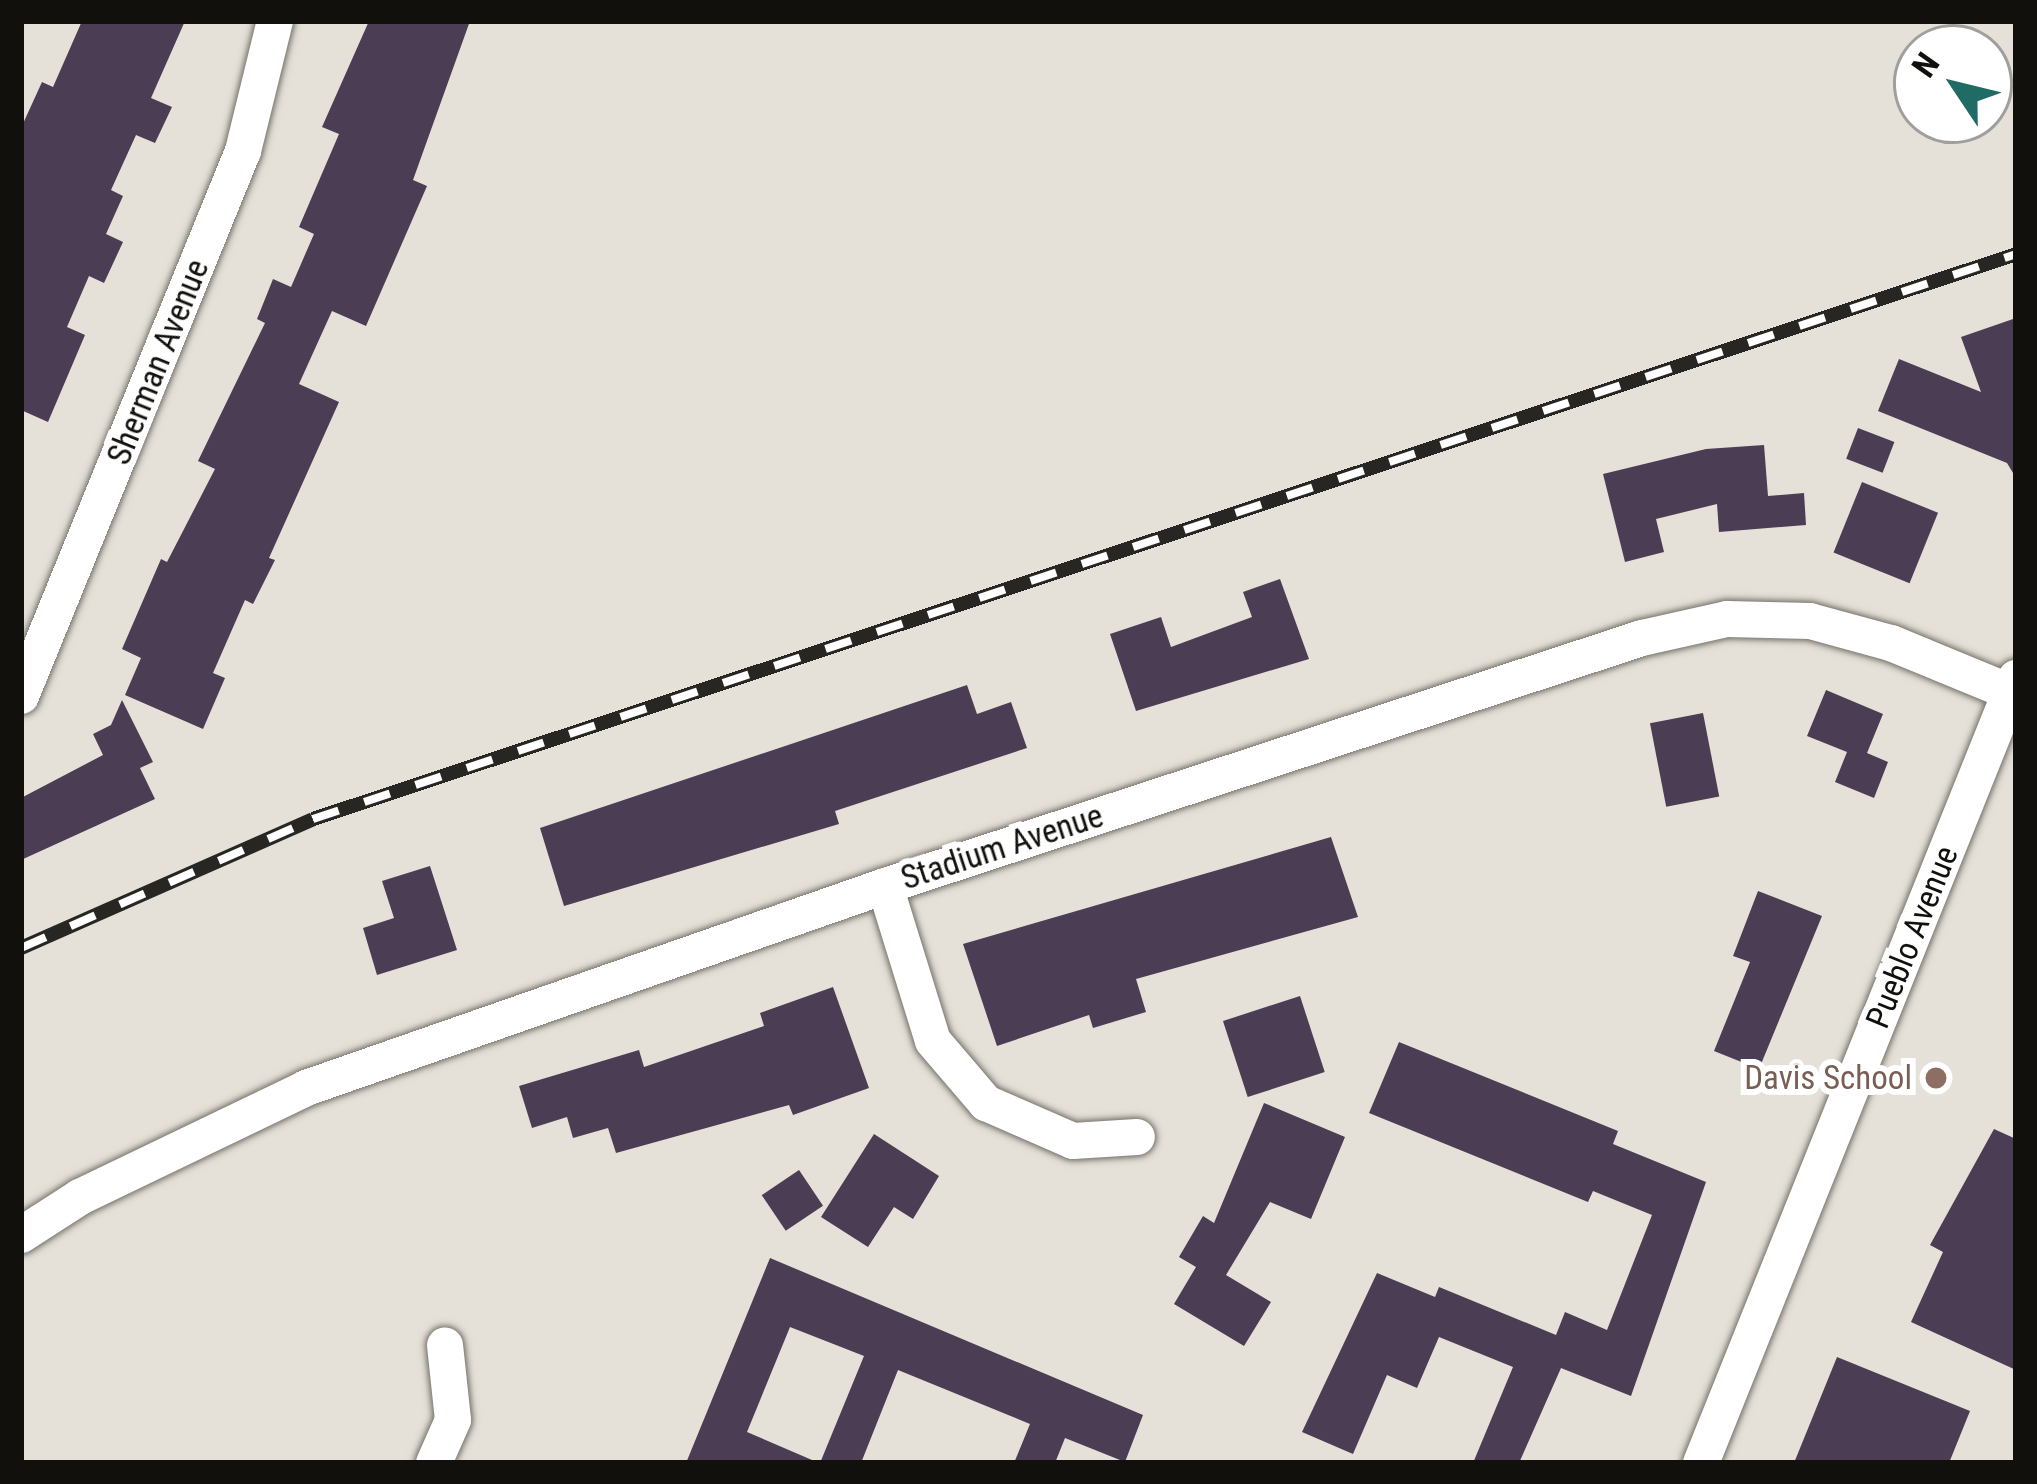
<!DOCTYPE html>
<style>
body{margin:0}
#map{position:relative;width:2037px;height:1484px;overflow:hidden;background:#e5e0d8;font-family:"Roboto Condensed",sans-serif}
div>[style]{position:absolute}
.building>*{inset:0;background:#4b3d54;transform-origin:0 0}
.roads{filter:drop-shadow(0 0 3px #76726a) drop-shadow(0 0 3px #76726a)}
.minor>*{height:36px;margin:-18px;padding:0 18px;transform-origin:18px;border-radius:18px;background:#fff}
.rail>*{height:14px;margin-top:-7px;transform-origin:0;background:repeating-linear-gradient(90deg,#fff 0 27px,#282622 0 54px);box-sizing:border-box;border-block:3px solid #282622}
.dots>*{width:33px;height:33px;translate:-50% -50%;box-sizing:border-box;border:6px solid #fff;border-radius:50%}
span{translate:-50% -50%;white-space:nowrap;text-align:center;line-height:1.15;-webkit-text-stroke:12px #fff;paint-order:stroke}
.street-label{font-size:33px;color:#12100d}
.education-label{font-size:33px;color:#785e54}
.right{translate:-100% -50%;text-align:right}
.frame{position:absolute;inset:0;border:24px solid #12100d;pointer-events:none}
.north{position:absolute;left:1893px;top:24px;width:120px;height:120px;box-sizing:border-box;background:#fff;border:3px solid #a09f9e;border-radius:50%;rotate:305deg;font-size:33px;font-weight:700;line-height:48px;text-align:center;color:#12100d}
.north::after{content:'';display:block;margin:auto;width:42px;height:54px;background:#206b64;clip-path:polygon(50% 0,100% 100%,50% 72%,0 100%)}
</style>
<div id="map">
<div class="building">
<div style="clip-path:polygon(82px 21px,185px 21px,151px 98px,172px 107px,155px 143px,136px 135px,111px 190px,123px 196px,106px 234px,123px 242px,104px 283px,89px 276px,67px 327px,85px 335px,48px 422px,21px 410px,21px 128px,42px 82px,53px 87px)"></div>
<div style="clip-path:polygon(369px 21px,470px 21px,413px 180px,427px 186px,366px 326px,332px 311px,299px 384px,339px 402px,269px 558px,275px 560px,253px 604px,245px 600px,213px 673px,225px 678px,203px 729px,125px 695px,141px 658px,122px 649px,161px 559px,167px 562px,215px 469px,198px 461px,265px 323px,257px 319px,273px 279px,291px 287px,314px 234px,299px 227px,339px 134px,322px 127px)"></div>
<div style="clip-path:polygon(2016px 318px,2016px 478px,2007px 463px,1878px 411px,1899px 359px,1981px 392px,1961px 337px)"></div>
<div style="left:1858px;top:428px;width:39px;height:33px;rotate:21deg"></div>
<div style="clip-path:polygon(1764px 445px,1768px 496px,1804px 493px,1806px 525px,1719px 532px,1717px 504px,1656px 519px,1664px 552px,1625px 562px,1603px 474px,1706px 449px)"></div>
<div style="left:1862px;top:482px;width:82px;height:76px;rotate:22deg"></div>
<div style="clip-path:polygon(1280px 579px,1309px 659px,1136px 711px,1110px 634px,1161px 617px,1171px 647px,1252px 617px,1243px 592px)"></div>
<div style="clip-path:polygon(967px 685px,977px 714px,1011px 702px,1027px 748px,835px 811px,839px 824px,564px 906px,540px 828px)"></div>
<div style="clip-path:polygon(1826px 690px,1883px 714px,1867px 753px,1888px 762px,1874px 798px,1835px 782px,1847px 752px,1807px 736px)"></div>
<div style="clip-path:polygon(122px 700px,153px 762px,140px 768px,155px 799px,21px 860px,21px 798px,103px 755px,93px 734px,111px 725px)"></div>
<div style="left:1703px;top:713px;width:85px;height:54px;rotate:79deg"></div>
<div style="clip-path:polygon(1331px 837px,1358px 917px,1136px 979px,1146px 1012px,1093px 1028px,1089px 1015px,997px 1046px,963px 944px)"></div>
<div style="clip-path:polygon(430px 866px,457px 950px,377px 975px,363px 928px,394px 918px,382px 881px)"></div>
<div style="clip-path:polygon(1758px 891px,1822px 916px,1759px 1069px,1714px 1051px,1750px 962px,1733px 956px)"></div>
<div style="clip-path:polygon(833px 987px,869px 1088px,793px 1115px,789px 1105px,616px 1153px,608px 1128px,573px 1138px,567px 1117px,532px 1128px,519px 1086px,639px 1050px,644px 1067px,764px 1026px,760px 1013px)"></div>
<div style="left:1300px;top:996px;width:80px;height:81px;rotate:72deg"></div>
<div style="clip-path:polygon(1399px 1042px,1618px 1131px,1613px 1144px,1706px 1182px,1631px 1396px,1561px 1368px,1519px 1463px,1473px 1463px,1513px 1367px,1439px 1337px,1417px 1388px,1387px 1375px,1353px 1454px,1302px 1432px,1377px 1273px,1435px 1297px,1439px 1287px,1556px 1335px,1565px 1312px,1607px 1330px,1652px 1215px,1593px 1191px,1588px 1202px,1369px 1113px)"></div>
<div style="clip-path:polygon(1264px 1103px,1345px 1137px,1311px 1219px,1270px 1202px,1226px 1275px,1271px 1302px,1244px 1346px,1174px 1304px,1196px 1267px,1179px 1257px,1203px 1216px,1214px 1223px)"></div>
<div style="clip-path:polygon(1994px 1129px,2016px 1139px,2016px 1370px,1911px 1322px,1943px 1252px,1930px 1245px)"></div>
<div style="clip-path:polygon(874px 1134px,939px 1176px,913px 1219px,894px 1207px,868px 1247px,821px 1217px)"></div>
<div style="left:799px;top:1170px;width:43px;height:45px;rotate:56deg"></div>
<div style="clip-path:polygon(770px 1258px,1143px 1415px,1125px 1462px,1065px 1438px,1055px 1463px,1014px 1463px,1030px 1424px,898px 1370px,861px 1463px,820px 1463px,864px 1356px,790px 1327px,747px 1432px,819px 1463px,686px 1463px)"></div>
<div style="clip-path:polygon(1837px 1357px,1970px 1411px,1949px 1463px,1794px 1463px)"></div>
</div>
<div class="roads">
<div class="minor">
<div style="left:21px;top:696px;width:588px;rotate:-67.84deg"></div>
<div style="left:243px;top:151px;width:134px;rotate:-76.2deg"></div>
<div style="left:885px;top:886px;width:162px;rotate:72.8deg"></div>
<div style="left:933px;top:1041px;width:82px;rotate:49.5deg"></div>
<div style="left:986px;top:1103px;width:95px;rotate:23.6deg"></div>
<div style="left:1073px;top:1141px;width:64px;rotate:-3.6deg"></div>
<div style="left:21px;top:1235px;width:70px;rotate:-32.8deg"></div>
<div style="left:80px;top:1197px;width:251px;rotate:-25.7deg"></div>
<div style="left:306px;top:1088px;width:613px;rotate:-19.23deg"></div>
<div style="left:885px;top:886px;width:797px;rotate:-18.14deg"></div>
<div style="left:1642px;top:638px;width:87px;rotate:-12.6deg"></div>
<div style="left:1727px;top:619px;width:83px;rotate:1.4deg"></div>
<div style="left:1810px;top:621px;width:84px;rotate:15.2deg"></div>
<div style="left:1891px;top:643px;width:129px;rotate:22.4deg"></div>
<div style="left:434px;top:1463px;width:47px;rotate:-66.2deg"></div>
<div style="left:453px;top:1420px;width:75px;rotate:-96.1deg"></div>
<div style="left:1701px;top:1463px;width:846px;rotate:-68.14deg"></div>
</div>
</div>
<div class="rail">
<div style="left:21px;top:948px;width:319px;rotate:-23.8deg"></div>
<div style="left:313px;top:819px;width:1794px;rotate:-18.35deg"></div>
</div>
<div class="dots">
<div style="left:1936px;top:1078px;background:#8d6e63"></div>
</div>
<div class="street-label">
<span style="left:158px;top:362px;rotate:-68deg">Sherman Avenue</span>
<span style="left:1002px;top:847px;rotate:-18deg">Stadium Avenue</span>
<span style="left:1912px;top:937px;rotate:-68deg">Pueblo Avenue</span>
</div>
<div class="education-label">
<span class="right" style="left:1912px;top:1078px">Davis School</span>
</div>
<div class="frame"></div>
<div class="north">N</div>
</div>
